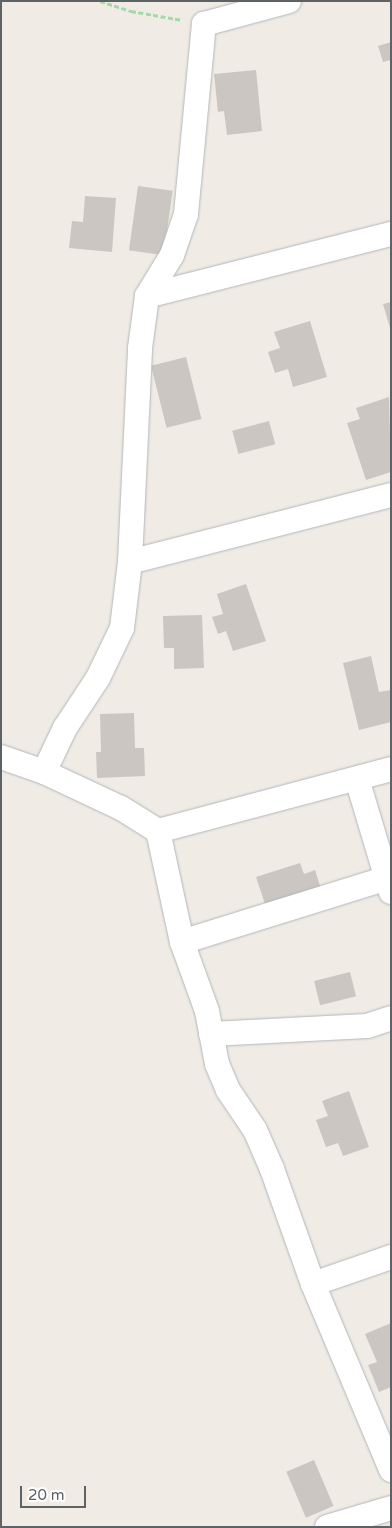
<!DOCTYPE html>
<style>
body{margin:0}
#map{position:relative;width:392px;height:1528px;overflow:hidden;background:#f0ebe5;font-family:"Varela Round",sans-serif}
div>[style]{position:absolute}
.building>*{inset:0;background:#cbc6c1;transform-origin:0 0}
.path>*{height:3px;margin-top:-1.5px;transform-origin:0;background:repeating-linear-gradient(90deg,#a2dba7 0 5px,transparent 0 7.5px)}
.roads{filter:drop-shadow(0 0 1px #b2b7ba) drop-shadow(0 0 1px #b2b7ba)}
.street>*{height:24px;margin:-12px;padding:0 12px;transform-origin:12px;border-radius:12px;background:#fff}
span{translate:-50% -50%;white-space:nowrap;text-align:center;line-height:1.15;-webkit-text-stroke:4px #fff;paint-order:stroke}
.frame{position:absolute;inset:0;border:2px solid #5c6266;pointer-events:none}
.scale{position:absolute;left:20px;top:1486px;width:66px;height:22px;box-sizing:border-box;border:2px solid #5c6266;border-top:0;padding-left:6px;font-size:15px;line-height:18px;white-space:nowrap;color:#5c6266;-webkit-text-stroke:4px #fff;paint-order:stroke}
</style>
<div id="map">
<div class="building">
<div style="clip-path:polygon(391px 42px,391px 60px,383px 62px,378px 46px)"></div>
<div style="clip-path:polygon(256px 70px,262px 131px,227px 135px,224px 111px,218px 112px,214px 74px)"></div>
<div style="left:138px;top:186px;width:35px;height:65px;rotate:8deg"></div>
<div style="clip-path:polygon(85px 196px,116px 198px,112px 252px,69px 248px,72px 221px,83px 222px)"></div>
<div style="clip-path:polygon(391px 302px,391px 328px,390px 328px,383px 304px)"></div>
<div style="clip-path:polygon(310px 321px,327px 377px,293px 387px,288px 369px,275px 373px,268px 352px,280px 348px,274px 332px)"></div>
<div style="left:186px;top:357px;width:64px;height:36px;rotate:76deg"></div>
<div style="clip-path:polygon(389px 397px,391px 472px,366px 480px,347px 423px,360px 419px,356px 408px)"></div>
<div style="left:269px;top:421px;width:24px;height:38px;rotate:75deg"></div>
<div style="clip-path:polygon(246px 584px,266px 641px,233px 651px,226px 631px,218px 634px,212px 617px,223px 614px,217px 594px)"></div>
<div style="clip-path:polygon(202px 615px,204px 668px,174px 669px,174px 648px,164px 648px,163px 616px)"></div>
<div style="clip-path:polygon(371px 656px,379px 692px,391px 690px,391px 722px,359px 730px,343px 663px)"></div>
<div style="clip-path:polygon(134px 713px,135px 748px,144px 748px,145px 776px,97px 778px,96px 752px,101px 752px,100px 714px)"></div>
<div style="clip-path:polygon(300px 863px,304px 874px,315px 870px,321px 889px,266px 907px,256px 877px)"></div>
<div style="left:350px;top:972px;width:25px;height:37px;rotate:76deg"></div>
<div style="clip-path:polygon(349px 1091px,369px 1147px,343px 1156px,338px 1143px,326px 1147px,316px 1120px,328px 1116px,322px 1101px)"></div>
<div style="clip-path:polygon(391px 1323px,391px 1387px,379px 1392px,368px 1365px,377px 1362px,365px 1334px)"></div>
<div style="left:314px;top:1460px;width:50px;height:30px;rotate:67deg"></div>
</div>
<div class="path">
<div style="left:100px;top:1px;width:33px;rotate:18deg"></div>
<div style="left:131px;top:11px;width:52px;rotate:10deg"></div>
</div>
<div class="roads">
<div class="street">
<div style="left:147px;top:296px;width:252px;rotate:-14.3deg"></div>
<div style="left:130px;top:562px;width:269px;rotate:-14.4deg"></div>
<div style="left:1px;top:757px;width:46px;rotate:19.2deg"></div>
<div style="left:44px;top:772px;width:85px;rotate:25.1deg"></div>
<div style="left:121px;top:808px;width:44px;rotate:31.9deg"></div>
<div style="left:158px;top:831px;width:241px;rotate:-14.9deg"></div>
<div style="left:44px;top:772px;width:49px;rotate:-64.5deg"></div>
<div style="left:65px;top:728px;width:60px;rotate:-56.6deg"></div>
<div style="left:98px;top:678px;width:55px;rotate:-64.4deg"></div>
<div style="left:122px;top:628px;width:66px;rotate:-83.1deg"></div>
<div style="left:130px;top:562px;width:214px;rotate:-87.3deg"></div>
<div style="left:140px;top:348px;width:52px;rotate:-82.3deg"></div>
<div style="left:147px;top:296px;width:48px;rotate:-58.6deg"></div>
<div style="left:172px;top:255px;width:43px;rotate:-71.1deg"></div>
<div style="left:186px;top:214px;width:191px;rotate:-84.6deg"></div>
<div style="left:204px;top:24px;width:88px;rotate:-15.1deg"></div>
<div style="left:357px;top:779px;width:118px;rotate:73.3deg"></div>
<div style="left:158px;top:831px;width:114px;rotate:77.8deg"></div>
<div style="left:182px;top:942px;width:73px;rotate:70.1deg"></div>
<div style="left:207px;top:1011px;width:54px;rotate:79.3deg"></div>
<div style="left:217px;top:1064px;width:28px;rotate:67deg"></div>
<div style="left:228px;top:1090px;width:48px;rotate:56deg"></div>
<div style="left:255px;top:1130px;width:43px;rotate:66.4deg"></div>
<div style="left:272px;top:1169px;width:122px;rotate:70.4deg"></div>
<div style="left:313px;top:1284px;width:202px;rotate:67.2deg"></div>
<div style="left:182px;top:942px;width:219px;rotate:-17.3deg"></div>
<div style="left:211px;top:1034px;width:156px;rotate:-2.9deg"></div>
<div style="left:367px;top:1026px;width:25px;rotate:-18deg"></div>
<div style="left:313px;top:1284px;width:83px;rotate:-19.1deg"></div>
<div style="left:327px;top:1527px;width:67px;rotate:-16.5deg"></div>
</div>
</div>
<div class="frame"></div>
<div class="scale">20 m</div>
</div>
